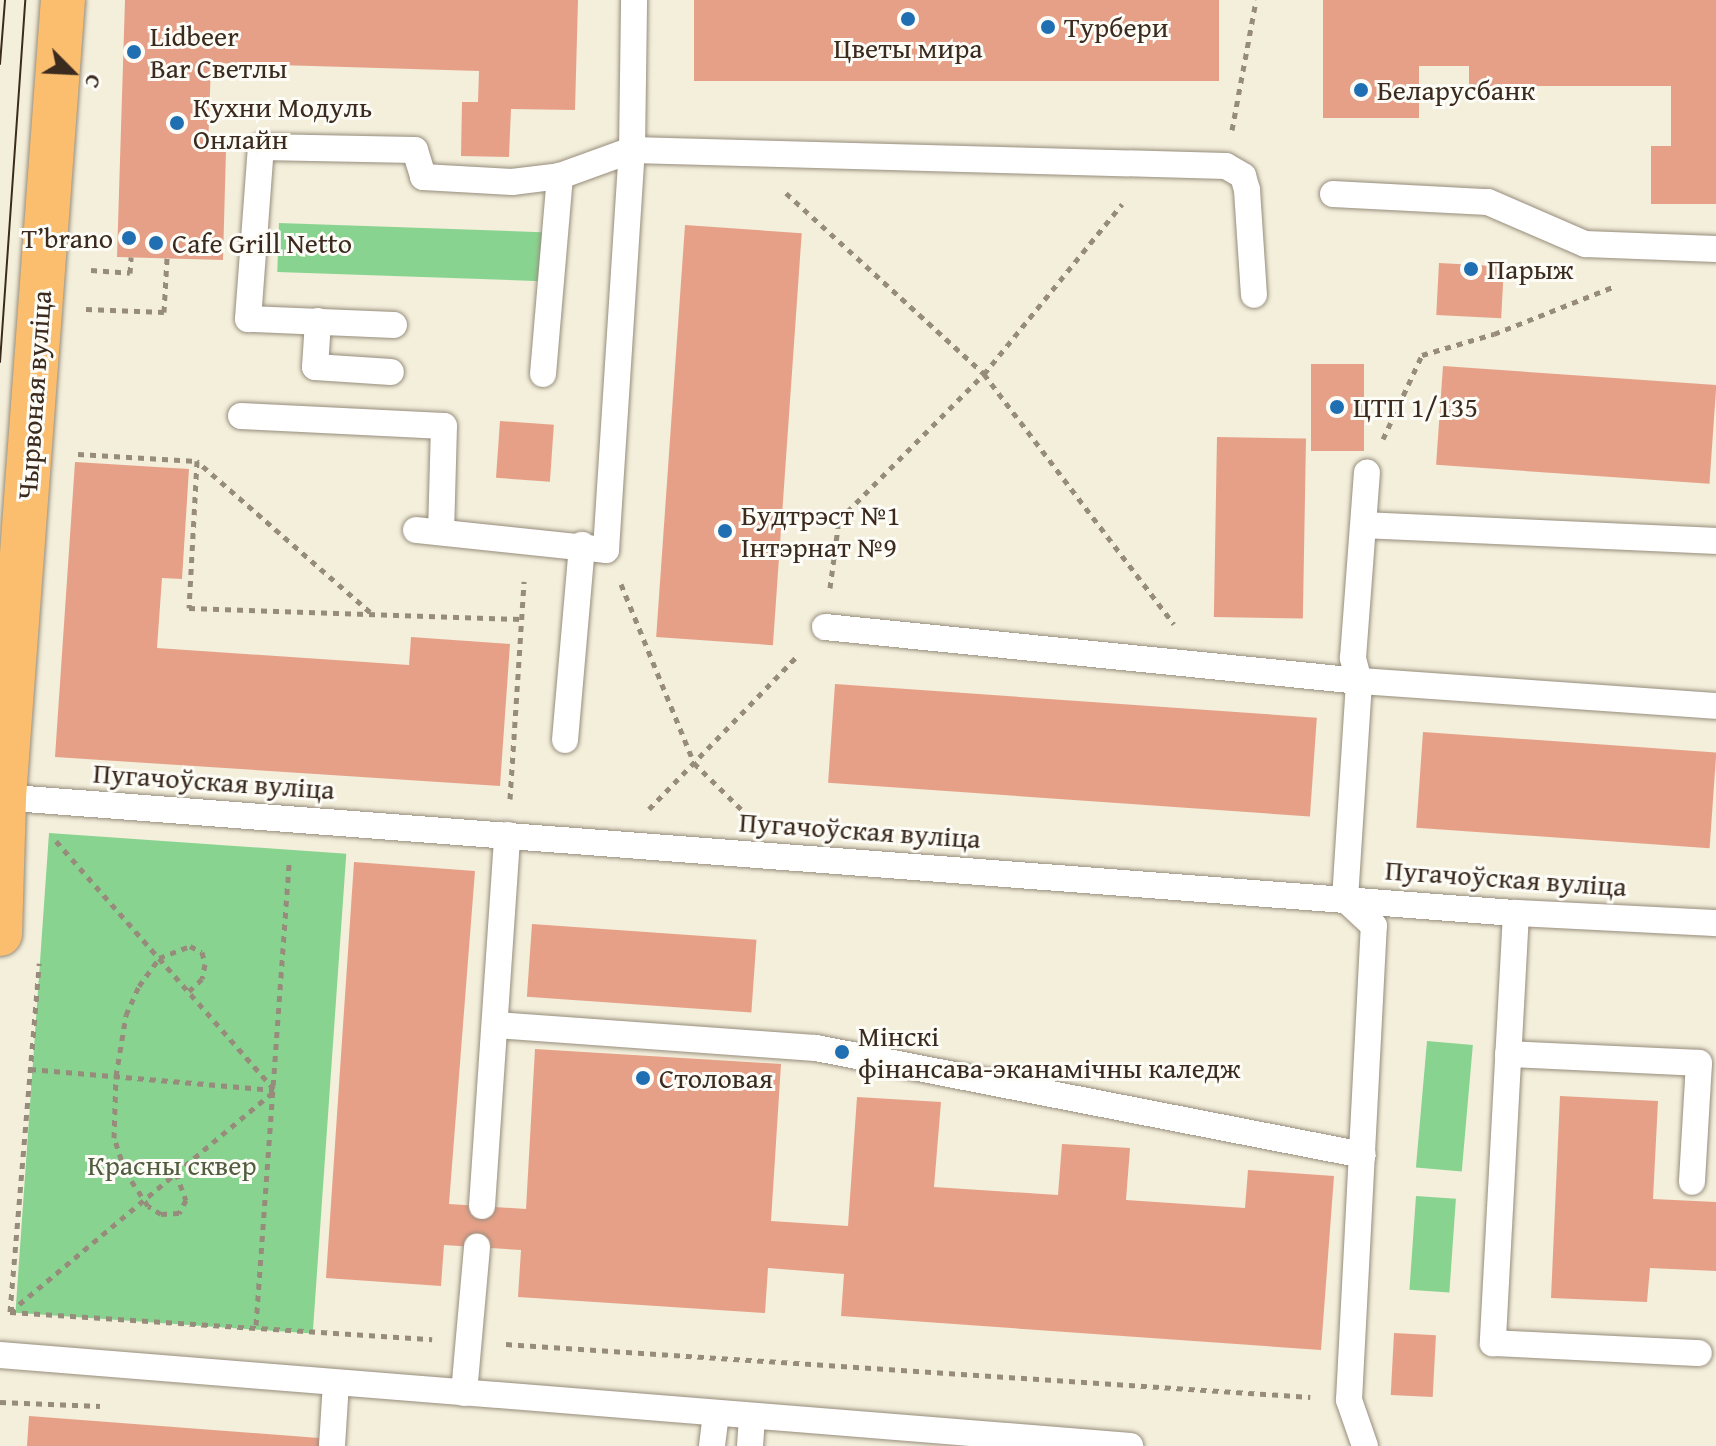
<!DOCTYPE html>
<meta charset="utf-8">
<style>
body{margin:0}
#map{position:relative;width:1716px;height:1446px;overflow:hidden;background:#f3efdb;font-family:"Gentium Book Plus",serif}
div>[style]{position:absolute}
.green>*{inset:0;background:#89d390;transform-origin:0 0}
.building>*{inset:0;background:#e6a088;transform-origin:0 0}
.path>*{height:5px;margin-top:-2.5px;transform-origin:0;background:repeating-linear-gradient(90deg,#978c7c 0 6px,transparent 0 12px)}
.roads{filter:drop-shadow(0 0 2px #978c7c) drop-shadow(0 0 2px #978c7c)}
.service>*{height:26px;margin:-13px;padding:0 13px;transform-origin:13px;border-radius:13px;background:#fff}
.primary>*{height:44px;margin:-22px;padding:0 22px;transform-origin:22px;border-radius:22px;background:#fabe6e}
.tram>*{height:2px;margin:-1px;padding:0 1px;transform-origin:1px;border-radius:1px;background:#3b2a1e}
.dots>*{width:22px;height:22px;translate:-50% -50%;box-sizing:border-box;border:4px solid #fdfcf7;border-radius:50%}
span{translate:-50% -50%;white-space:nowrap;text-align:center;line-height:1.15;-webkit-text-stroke:6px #fdfcf7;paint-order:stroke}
.poi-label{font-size:28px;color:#3b2a1e}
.left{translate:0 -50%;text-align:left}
.right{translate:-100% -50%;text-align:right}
.street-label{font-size:28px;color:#3b2a1e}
.park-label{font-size:28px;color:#525d40}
.north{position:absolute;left:32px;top:32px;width:80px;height:80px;-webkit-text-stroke:6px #fdfcf7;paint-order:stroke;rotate:114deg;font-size:22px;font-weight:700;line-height:32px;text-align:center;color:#3b2a1e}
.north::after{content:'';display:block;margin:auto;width:28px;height:36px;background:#3b2a1e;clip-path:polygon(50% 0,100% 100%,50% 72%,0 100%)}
</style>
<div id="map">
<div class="green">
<div style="left:279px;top:223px;width:277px;height:49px;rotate:2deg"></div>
<div style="left:49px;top:833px;width:298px;height:481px;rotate:4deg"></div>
<div style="left:1427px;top:1041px;width:46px;height:127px;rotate:5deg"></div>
<div style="left:1416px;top:1196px;width:40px;height:94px;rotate:4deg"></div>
</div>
<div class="building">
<div style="clip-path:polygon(125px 0,578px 0,575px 110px,511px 109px,509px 157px,461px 156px,462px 102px,478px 102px,479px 71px,211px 63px,208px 150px,226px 150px,223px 260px,117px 257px)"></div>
<div style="left:694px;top:0;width:525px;height:81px"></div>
<div style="clip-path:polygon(1323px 0,1716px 0,1716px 204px,1651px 204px,1651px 146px,1671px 146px,1671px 86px,1469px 86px,1469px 66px,1419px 66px,1419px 118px,1323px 118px)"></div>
<div style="left:685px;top:225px;width:117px;height:413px;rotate:4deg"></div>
<div style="left:1439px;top:263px;width:65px;height:52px;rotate:3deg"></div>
<div style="left:1311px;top:364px;width:53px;height:87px"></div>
<div style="left:1443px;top:366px;width:274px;height:99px;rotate:4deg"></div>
<div style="left:500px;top:421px;width:54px;height:57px;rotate:4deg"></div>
<div style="left:1217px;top:437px;width:89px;height:180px;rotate:1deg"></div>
<div style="clip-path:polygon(75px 462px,189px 469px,182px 579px,162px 578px,157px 648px,409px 665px,411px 637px,510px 644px,500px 786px,55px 757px)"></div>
<div style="left:835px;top:684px;width:483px;height:99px;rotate:4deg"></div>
<div style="left:1423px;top:732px;width:294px;height:96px;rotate:4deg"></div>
<div style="clip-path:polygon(354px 862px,475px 871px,449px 1204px,526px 1209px,535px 1049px,781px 1064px,771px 1221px,848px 1226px,857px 1097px,941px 1102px,934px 1187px,1058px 1195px,1062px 1144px,1130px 1148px,1126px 1200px,1245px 1208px,1248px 1170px,1334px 1176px,1321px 1350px,841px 1316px,844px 1274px,768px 1268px,765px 1313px,518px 1297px,521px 1250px,444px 1245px,441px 1286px,326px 1278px)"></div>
<div style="left:532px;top:924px;width:225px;height:73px;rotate:4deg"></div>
<div style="clip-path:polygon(1560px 1096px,1658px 1101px,1653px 1199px,1716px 1202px,1716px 1271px,1650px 1268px,1647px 1302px,1551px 1298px)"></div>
<div style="left:1394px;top:1333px;width:42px;height:62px;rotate:3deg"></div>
<div style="clip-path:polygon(29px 1416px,319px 1438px,319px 1446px,27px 1446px)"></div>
</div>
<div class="path">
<div style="left:1232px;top:130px;width:132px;rotate:-79.5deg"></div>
<div style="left:786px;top:193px;width:268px;rotate:42.4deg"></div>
<div style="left:984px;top:374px;width:314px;rotate:52.8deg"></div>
<div style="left:91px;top:270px;width:39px;rotate:4deg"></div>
<div style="left:130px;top:273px;width:16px;rotate:-86deg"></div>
<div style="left:86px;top:309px;width:78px;rotate:2.2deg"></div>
<div style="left:164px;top:312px;width:54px;rotate:-86.8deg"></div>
<div style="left:1383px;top:439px;width:93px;rotate:-65.1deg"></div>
<div style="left:1422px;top:355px;width:75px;rotate:-16.3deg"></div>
<div style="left:1494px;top:334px;width:130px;rotate:-21.6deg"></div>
<div style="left:78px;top:454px;width:119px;rotate:3.4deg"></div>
<div style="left:621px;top:584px;width:193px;rotate:67.8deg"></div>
<div style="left:694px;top:763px;width:73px;rotate:44.4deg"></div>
<div style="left:830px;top:588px;width:69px;rotate:-82.5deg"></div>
<div style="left:839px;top:520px;width:206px;rotate:-45.2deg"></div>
<div style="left:984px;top:374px;width:219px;rotate:-50.9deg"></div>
<div style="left:370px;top:612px;width:230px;rotate:-138.9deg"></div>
<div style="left:197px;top:461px;width:147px;rotate:93.1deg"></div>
<div style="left:189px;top:608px;width:332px;rotate:1.9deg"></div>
<div style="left:510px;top:799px;width:218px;rotate:-86.3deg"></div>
<div style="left:649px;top:809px;width:214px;rotate:-45.9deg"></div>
<div style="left:56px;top:841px;width:330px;rotate:48.7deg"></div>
<div style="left:30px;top:1069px;width:245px;rotate:4.9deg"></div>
<div style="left:176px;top:1173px;width:29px;rotate:70deg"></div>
<div style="left:186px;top:1200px;width:15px;rotate:118deg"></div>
<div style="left:179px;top:1213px;width:18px;rotate:177deg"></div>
<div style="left:161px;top:1214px;width:15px;rotate:-148deg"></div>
<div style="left:148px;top:1206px;width:42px;rotate:-123.3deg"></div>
<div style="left:125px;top:1171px;width:35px;rotate:-108deg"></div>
<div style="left:114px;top:1138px;width:62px;rotate:-88.2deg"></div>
<div style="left:116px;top:1076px;width:62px;rotate:-80.7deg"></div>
<div style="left:126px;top:1015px;width:32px;rotate:-66deg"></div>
<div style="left:139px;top:986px;width:34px;rotate:-54deg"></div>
<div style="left:159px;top:958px;width:33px;rotate:-21deg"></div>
<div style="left:190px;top:946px;width:13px;rotate:27deg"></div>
<div style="left:202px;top:952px;width:12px;rotate:76deg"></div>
<div style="left:205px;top:964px;width:15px;rotate:101deg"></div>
<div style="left:202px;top:979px;width:19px;rotate:137deg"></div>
<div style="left:10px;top:1312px;width:423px;rotate:3.7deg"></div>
<div style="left:10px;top:1312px;width:350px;rotate:-85.2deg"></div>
<div style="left:10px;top:1312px;width:344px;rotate:-39.9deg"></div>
<div style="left:256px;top:1325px;width:467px;rotate:-85.9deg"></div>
<div style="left:506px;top:1344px;width:806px;rotate:3.77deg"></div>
<div style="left:0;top:1402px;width:100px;rotate:2.3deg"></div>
</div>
<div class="roads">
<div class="service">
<div style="left:1333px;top:194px;width:155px;rotate:3deg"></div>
<div style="left:1488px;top:202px;width:106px;rotate:23.4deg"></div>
<div style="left:1585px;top:244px;width:131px;rotate:2.2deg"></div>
<div style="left:318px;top:321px;width:46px;rotate:93.7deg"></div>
<div style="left:315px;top:367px;width:76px;rotate:3.8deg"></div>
<div style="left:394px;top:325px;width:146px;rotate:-177.6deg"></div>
<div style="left:248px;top:319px;width:172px;rotate:-85.7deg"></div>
<div style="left:261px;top:147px;width:154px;rotate:1.1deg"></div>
<div style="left:415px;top:150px;width:28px;rotate:73deg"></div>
<div style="left:423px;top:177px;width:89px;rotate:3.2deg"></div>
<div style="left:512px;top:182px;width:48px;rotate:-7.1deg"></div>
<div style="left:560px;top:176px;width:77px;rotate:-19.9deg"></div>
<div style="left:632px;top:150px;width:594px;rotate:1.54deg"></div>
<div style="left:1226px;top:166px;width:20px;rotate:30deg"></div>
<div style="left:1243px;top:176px;width:15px;rotate:74deg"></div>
<div style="left:1247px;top:190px;width:105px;rotate:86.2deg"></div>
<div style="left:543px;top:374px;width:199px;rotate:-85.1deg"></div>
<div style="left:241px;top:416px;width:203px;rotate:2.8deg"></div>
<div style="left:444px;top:426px;width:105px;rotate:91.6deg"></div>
<div style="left:1364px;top:525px;width:352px;rotate:2.6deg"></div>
<div style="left:416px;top:530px;width:191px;rotate:6deg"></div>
<div style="left:606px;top:550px;width:401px;rotate:-86.3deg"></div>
<div style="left:632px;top:150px;width:150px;rotate:-89.2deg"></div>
<div style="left:825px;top:627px;width:537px;rotate:5.77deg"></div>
<div style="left:1359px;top:681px;width:358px;rotate:4deg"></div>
<div style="left:565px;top:740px;width:196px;rotate:-85deg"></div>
<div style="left:0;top:797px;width:1520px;rotate:4.38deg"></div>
<div style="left:1516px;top:913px;width:200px;rotate:2.9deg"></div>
<div style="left:1516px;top:913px;width:431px;rotate:93.1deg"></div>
<div style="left:1493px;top:1343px;width:206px;rotate:2.8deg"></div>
<div style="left:495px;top:1025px;width:322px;rotate:4.1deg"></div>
<div style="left:816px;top:1048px;width:557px;rotate:11.07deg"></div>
<div style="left:1508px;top:1054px;width:191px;rotate:2.7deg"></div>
<div style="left:1699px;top:1063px;width:119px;rotate:93.4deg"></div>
<div style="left:482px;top:1206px;width:372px;rotate:-86.1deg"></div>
<div style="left:0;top:1355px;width:1134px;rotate:4.6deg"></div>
<div style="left:464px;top:1393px;width:147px;rotate:-84.9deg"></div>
<div style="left:332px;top:1446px;width:63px;rotate:-86.4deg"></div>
<div style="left:712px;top:1446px;width:33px;rotate:-83deg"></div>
<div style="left:750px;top:1446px;width:29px;rotate:-86deg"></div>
<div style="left:1365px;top:1446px;width:49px;rotate:-109.2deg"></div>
<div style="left:1349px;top:1400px;width:475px;rotate:-87deg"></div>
<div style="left:1374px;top:926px;width:40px;rotate:-137deg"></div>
<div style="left:1345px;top:899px;width:218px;rotate:-86.3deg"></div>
<div style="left:1359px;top:681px;width:24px;rotate:-105deg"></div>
<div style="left:1353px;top:658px;width:186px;rotate:-85.7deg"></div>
</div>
<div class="primary">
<div style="left:0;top:934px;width:137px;rotate:-88.3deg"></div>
<div style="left:4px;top:797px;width:799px;rotate:-85.77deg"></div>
</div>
</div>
<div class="tram">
<div style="left:0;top:64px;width:64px;rotate:-85.5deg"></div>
<div style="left:0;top:362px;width:363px;rotate:-86deg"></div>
</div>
<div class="dots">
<div style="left:908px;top:19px;background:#1f6fb2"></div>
<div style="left:1048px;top:27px;background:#1f6fb2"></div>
<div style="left:134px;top:52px;background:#1f6fb2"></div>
<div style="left:1361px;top:90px;background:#1f6fb2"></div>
<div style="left:177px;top:123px;background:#1f6fb2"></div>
<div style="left:129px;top:238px;background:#1f6fb2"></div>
<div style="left:156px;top:243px;background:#1f6fb2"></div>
<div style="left:1471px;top:269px;background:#1f6fb2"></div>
<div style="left:1337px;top:407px;background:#1f6fb2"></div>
<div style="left:725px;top:531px;background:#1f6fb2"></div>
<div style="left:842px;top:1052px;background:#1f6fb2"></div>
<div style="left:643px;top:1078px;background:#1f6fb2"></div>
</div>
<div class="poi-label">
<span class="left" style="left:1064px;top:27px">Турбери</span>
<span class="left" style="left:150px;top:52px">Lidbeer<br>Bar Светлы</span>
<span style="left:908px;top:48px">Цветы мира</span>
<span class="left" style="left:1377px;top:90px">Беларусбанк</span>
<span class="left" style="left:193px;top:123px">Кухни Модуль<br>Онлайн</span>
<span class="right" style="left:113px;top:238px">T’brano</span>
<span class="left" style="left:172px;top:243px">Cafe Grill Netto</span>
<span class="left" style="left:1487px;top:269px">Парыж</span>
<span class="left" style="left:1353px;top:407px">ЦТП 1/135</span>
<span class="left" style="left:741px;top:531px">Будтрэст №1<br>Інтэрнат №9</span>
<span class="left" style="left:858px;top:1052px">Мінскі<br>фінансава-эканамічны каледж</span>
<span class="left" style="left:659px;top:1078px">Столовая</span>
</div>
<div class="street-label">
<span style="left:34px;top:395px;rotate:-86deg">Чырвоная вуліца</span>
<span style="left:214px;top:781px;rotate:4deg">Пугачоўская вуліца</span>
<span style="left:860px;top:830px;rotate:4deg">Пугачоўская вуліца</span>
<span style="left:1506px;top:878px;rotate:4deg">Пугачоўская вуліца</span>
</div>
<div class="park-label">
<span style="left:172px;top:1165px">Красны сквер</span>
</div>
<div class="north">С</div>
</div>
